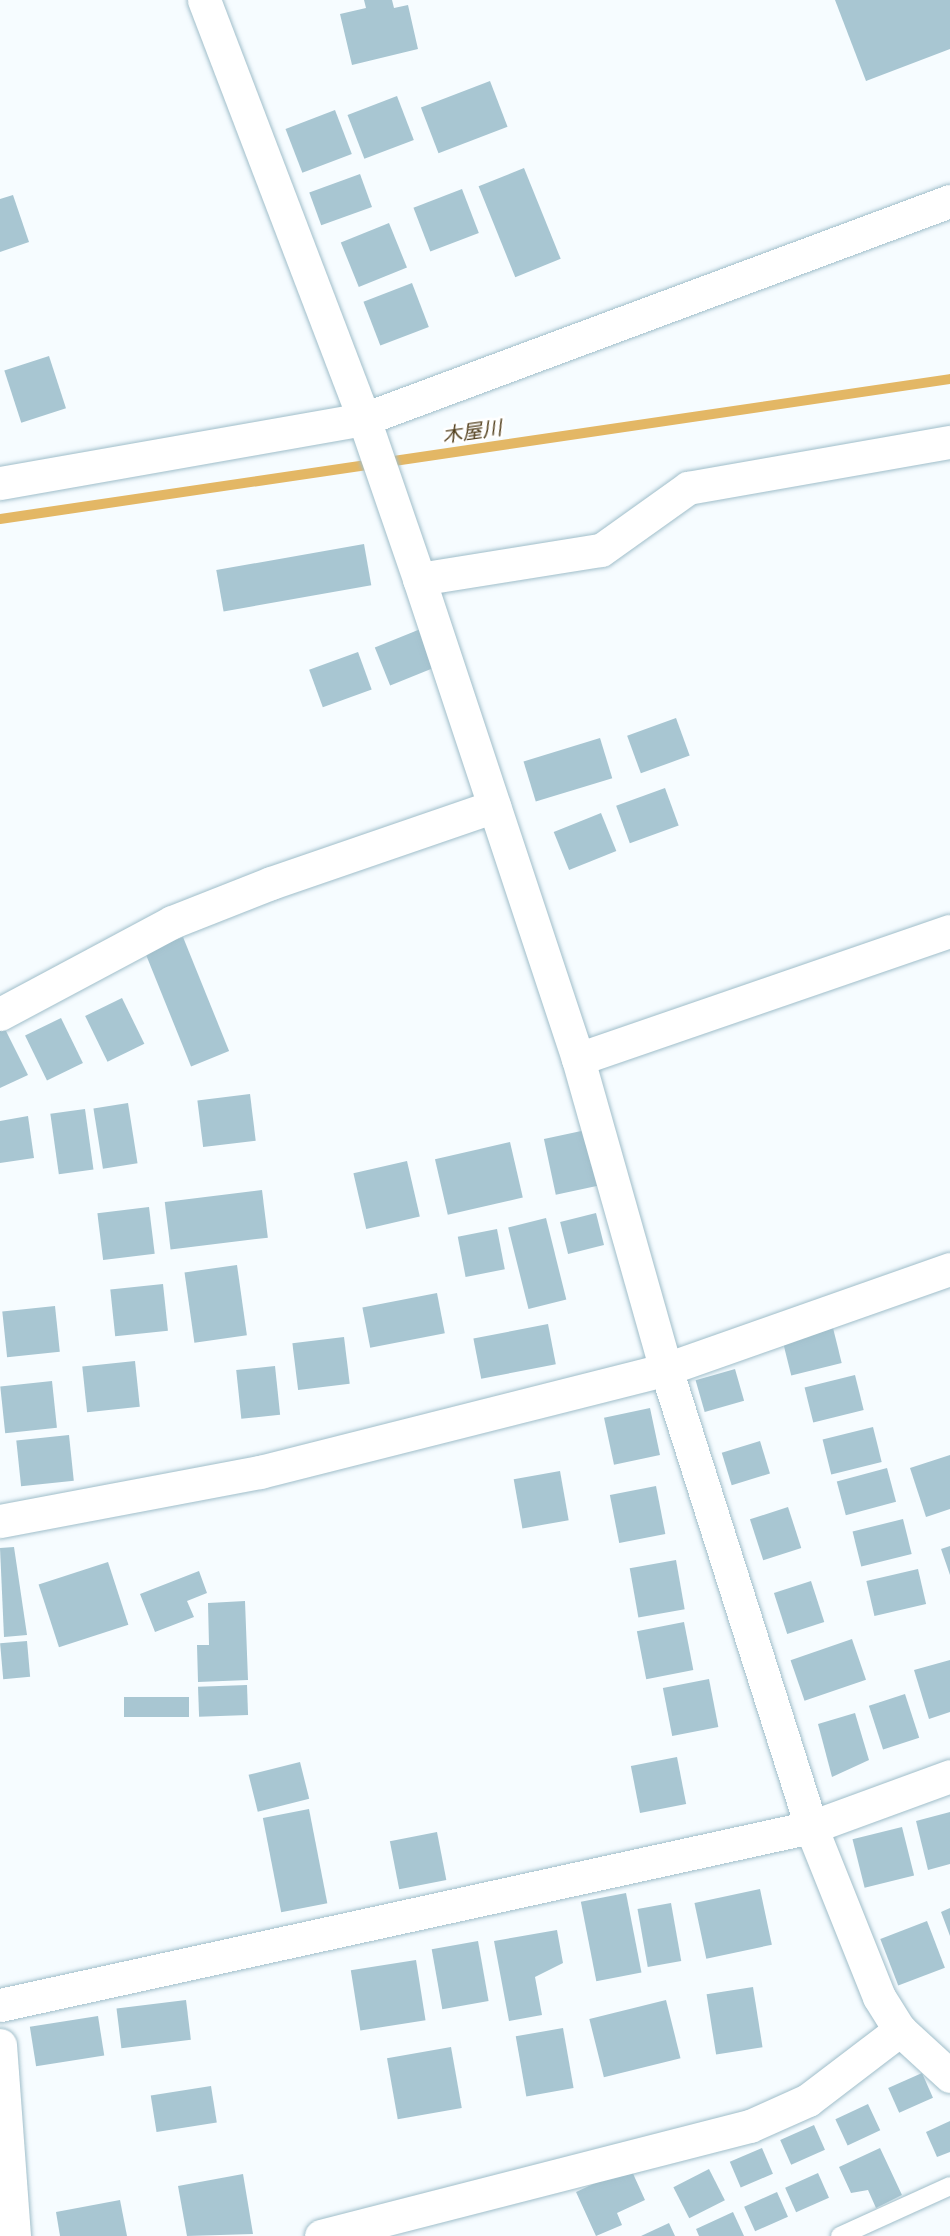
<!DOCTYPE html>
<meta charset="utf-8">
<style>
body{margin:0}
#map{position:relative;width:950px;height:2236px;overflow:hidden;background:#f6fcff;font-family:"Zilla Slab","Noto Sans JP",serif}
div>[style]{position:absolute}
.stream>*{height:10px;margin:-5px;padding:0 5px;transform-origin:5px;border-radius:5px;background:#e3b765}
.building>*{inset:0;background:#a8c6d2;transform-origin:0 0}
.roads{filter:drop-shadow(0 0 2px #a0beca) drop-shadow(0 0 2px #a0beca)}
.service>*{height:18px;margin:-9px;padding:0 9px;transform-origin:9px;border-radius:9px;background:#fff}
.minor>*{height:33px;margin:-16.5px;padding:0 16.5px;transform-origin:16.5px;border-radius:16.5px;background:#fff}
span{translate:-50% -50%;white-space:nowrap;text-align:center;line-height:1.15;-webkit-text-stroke:5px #fff;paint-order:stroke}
.water-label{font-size:20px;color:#513e1b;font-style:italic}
</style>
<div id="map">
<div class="stream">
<div style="left:0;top:519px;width:960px;rotate:-8.38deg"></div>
</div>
<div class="building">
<div style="clip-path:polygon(364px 0,392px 0,394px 8px,408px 5px,418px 49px,352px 65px,340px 14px,366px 8px)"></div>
<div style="clip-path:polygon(835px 0,950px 0,950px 49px,866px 81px)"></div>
<div style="left:490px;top:81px;width:49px;height:74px;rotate:69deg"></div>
<div style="left:397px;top:96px;width:47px;height:53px;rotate:69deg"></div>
<div style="left:335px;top:110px;width:47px;height:53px;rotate:69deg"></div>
<div style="left:524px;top:168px;width:98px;height:49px;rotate:68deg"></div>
<div style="left:360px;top:174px;width:35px;height:54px;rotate:70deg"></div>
<div style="left:462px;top:189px;width:47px;height:52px;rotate:69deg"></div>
<div style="clip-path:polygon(13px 195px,29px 242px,0 252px,0 199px)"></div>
<div style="left:389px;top:223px;width:48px;height:52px;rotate:68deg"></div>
<div style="left:412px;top:283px;width:47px;height:52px;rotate:69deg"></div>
<div style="left:49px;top:356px;width:55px;height:47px;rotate:72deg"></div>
<div style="left:364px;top:544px;width:42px;height:150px;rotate:80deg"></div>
<div style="left:423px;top:628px;width:41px;height:52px;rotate:68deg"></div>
<div style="left:358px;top:652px;width:40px;height:52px;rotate:70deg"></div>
<div style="left:676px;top:718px;width:40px;height:52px;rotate:70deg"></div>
<div style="left:600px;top:738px;width:42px;height:80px;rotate:73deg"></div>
<div style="left:665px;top:788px;width:40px;height:52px;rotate:70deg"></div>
<div style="left:601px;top:813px;width:41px;height:51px;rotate:68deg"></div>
<div style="left:183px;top:937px;width:123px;height:41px;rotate:68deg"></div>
<div style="left:122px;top:998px;width:51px;height:41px;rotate:64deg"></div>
<div style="left:61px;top:1018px;width:50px;height:40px;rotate:64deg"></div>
<div style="clip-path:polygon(5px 1029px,28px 1075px,0 1088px,0 1031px)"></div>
<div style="left:250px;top:1094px;width:47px;height:53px;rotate:83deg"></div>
<div style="left:128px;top:1103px;width:61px;height:35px;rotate:81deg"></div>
<div style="left:85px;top:1109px;width:61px;height:35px;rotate:82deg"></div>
<div style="clip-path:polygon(28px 1116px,34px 1158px,0 1163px,0 1121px)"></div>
<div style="left:586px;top:1130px;width:57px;height:43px;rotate:78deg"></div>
<div style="left:510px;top:1142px;width:57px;height:77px;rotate:77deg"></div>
<div style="left:407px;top:1161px;width:57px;height:55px;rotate:77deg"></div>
<div style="left:262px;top:1190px;width:48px;height:98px;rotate:83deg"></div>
<div style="left:149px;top:1207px;width:47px;height:52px;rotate:83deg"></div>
<div style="left:596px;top:1213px;width:33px;height:37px;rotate:76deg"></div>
<div style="left:546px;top:1218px;width:84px;height:39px;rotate:76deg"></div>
<div style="left:497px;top:1229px;width:41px;height:40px;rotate:79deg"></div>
<div style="left:237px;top:1265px;width:71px;height:53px;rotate:82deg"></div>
<div style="left:163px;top:1284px;width:47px;height:53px;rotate:84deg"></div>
<div style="left:437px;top:1293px;width:41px;height:76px;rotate:79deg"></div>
<div style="left:55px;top:1306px;width:46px;height:53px;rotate:84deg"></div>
<div style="left:548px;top:1324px;width:41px;height:76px;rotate:79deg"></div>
<div style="left:833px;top:1328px;width:36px;height:52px;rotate:76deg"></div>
<div style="left:344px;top:1337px;width:47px;height:52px;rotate:83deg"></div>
<div style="left:135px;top:1361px;width:46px;height:53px;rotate:84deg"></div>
<div style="left:275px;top:1366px;width:49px;height:39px;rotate:84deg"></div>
<div style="left:735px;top:1369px;width:33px;height:41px;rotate:74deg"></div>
<div style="left:855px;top:1375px;width:36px;height:52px;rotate:76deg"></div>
<div style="left:52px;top:1381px;width:47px;height:52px;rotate:84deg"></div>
<div style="left:650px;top:1408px;width:48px;height:47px;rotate:78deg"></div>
<div style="left:873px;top:1427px;width:36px;height:52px;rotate:76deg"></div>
<div style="left:69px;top:1435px;width:46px;height:53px;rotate:84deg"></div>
<div style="left:760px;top:1441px;width:34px;height:40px;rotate:73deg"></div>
<div style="clip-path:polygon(950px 1455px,950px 1509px,926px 1517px,910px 1468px)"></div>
<div style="left:887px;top:1468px;width:35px;height:52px;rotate:75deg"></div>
<div style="left:560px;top:1471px;width:50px;height:47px;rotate:80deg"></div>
<div style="left:656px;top:1486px;width:49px;height:47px;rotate:79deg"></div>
<div style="left:788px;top:1507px;width:43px;height:40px;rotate:72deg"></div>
<div style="left:903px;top:1519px;width:36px;height:52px;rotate:76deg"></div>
<div style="clip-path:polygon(950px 1546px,950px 1575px,941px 1549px)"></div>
<div style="clip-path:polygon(14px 1547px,27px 1635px,4px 1637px,0 1548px)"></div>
<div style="left:676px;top:1560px;width:50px;height:47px;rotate:80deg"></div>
<div style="left:108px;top:1562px;width:66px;height:73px;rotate:72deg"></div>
<div style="left:918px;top:1569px;width:36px;height:53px;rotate:77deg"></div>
<div style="clip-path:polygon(199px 1571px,207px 1593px,187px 1601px,194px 1617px,155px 1632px,140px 1594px)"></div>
<div style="left:811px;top:1581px;width:43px;height:39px;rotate:72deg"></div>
<div style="clip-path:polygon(245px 1601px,248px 1680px,198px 1682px,197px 1645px,209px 1645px,208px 1603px)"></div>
<div style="left:684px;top:1622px;width:49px;height:48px;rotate:79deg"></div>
<div style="left:852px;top:1639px;width:43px;height:65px;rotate:71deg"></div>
<div style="left:27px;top:1641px;width:36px;height:27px;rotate:85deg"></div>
<div style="clip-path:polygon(950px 1660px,950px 1712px,929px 1719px,914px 1670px)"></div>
<div style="left:709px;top:1679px;width:49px;height:47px;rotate:79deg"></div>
<div style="left:247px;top:1685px;width:30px;height:49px;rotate:88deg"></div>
<div style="left:905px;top:1694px;width:46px;height:38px;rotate:72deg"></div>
<div style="left:189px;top:1697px;width:20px;height:65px;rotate:90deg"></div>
<div style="clip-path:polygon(855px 1713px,869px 1760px,832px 1777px,818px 1724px)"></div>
<div style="left:677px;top:1757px;width:48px;height:47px;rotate:79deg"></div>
<div style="left:300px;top:1762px;width:38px;height:53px;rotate:76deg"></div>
<div style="left:309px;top:1809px;width:96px;height:47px;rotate:79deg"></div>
<div style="clip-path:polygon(950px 1812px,950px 1864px,928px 1870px,916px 1821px)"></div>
<div style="left:902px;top:1827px;width:50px;height:51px;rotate:76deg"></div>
<div style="left:437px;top:1832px;width:49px;height:48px;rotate:79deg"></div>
<div style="left:760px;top:1889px;width:57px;height:67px;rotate:78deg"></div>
<div style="left:626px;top:1893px;width:81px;height:46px;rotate:79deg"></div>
<div style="left:671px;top:1903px;width:59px;height:34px;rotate:80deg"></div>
<div style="clip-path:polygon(950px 1908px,950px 1936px,941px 1912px)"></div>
<div style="left:927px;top:1921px;width:50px;height:50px;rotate:69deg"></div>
<div style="clip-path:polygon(557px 1930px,563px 1963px,535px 1977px,542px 2015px,509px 2021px,494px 1941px)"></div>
<div style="left:478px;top:1941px;width:61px;height:47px;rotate:80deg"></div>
<div style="left:416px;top:1960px;width:61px;height:66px;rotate:81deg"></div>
<div style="left:753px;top:1987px;width:61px;height:47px;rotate:81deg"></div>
<div style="left:186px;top:2000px;width:40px;height:70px;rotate:83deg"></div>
<div style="left:666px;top:2000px;width:60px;height:79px;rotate:76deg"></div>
<div style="left:98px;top:2016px;width:40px;height:69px;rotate:81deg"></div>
<div style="left:563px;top:2028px;width:61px;height:48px;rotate:80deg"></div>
<div style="left:451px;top:2047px;width:62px;height:65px;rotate:80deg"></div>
<div style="left:922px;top:2073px;width:27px;height:37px;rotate:66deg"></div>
<div style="left:211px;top:2086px;width:37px;height:61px;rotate:81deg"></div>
<div style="left:868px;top:2104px;width:29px;height:36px;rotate:65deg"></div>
<div style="clip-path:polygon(950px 2121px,950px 2152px,937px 2157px,926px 2132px)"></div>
<div style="left:814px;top:2125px;width:27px;height:37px;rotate:66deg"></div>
<div style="left:762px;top:2148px;width:28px;height:35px;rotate:67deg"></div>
<div style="clip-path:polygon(880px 2148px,902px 2195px,876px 2208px,868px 2190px,851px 2193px,839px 2167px)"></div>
<div style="clip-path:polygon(630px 2167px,645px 2200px,617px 2213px,622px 2225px,596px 2236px,576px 2192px)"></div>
<div style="left:709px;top:2169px;width:35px;height:40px;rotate:63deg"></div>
<div style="left:818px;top:2173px;width:27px;height:36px;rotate:66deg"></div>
<div style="clip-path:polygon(243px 2174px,253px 2234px,187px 2236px,178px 2186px)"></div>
<div style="left:777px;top:2192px;width:27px;height:36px;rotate:66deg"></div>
<div style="clip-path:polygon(120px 2200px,127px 2236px,60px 2236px,56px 2212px)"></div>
<div style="clip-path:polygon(733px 2212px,744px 2236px,699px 2236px,696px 2229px)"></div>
<div style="clip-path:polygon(669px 2223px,675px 2236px,641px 2236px)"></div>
</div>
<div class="roads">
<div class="service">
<div style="left:840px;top:2236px;width:121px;rotate:-24.4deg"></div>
</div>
<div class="minor">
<div style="left:204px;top:0;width:449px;rotate:69.1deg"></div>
<div style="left:364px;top:419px;width:169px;rotate:71deg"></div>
<div style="left:419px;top:579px;width:506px;rotate:71.67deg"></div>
<div style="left:578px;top:1059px;width:322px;rotate:74.2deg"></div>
<div style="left:666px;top:1369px;width:480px;rotate:72.4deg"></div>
<div style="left:811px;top:1827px;width:183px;rotate:68.2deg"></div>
<div style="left:879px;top:1997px;width:39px;rotate:58deg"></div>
<div style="left:900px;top:2030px;width:68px;rotate:42.6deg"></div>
<div style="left:0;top:483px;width:370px;rotate:-10deg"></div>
<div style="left:364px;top:419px;width:625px;rotate:-20.41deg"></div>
<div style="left:419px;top:579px;width:184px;rotate:-9.1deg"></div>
<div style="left:601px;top:550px;width:107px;rotate:-35.5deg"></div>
<div style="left:688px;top:488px;width:266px;rotate:-10deg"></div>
<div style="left:0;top:1014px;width:195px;rotate:-28.1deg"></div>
<div style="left:172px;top:922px;width:106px;rotate:-21.5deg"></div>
<div style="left:271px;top:883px;width:236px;rotate:-19deg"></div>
<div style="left:578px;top:1059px;width:393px;rotate:-19deg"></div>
<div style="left:0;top:1521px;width:265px;rotate:-10.7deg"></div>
<div style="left:260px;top:1472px;width:419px;rotate:-14.2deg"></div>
<div style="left:666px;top:1369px;width:301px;rotate:-19.4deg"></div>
<div style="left:0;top:2005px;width:830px;rotate:-12.38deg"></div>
<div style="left:811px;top:1827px;width:148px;rotate:-20.1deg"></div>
<div style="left:0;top:2045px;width:192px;rotate:85.8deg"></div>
<div style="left:321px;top:2236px;width:443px;rotate:-14.4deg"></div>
<div style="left:750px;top:2126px;width:64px;rotate:-24.1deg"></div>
<div style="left:808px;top:2100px;width:116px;rotate:-37.3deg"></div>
</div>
</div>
<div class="water-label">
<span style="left:472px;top:432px;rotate:-8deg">木屋川</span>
</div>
</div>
